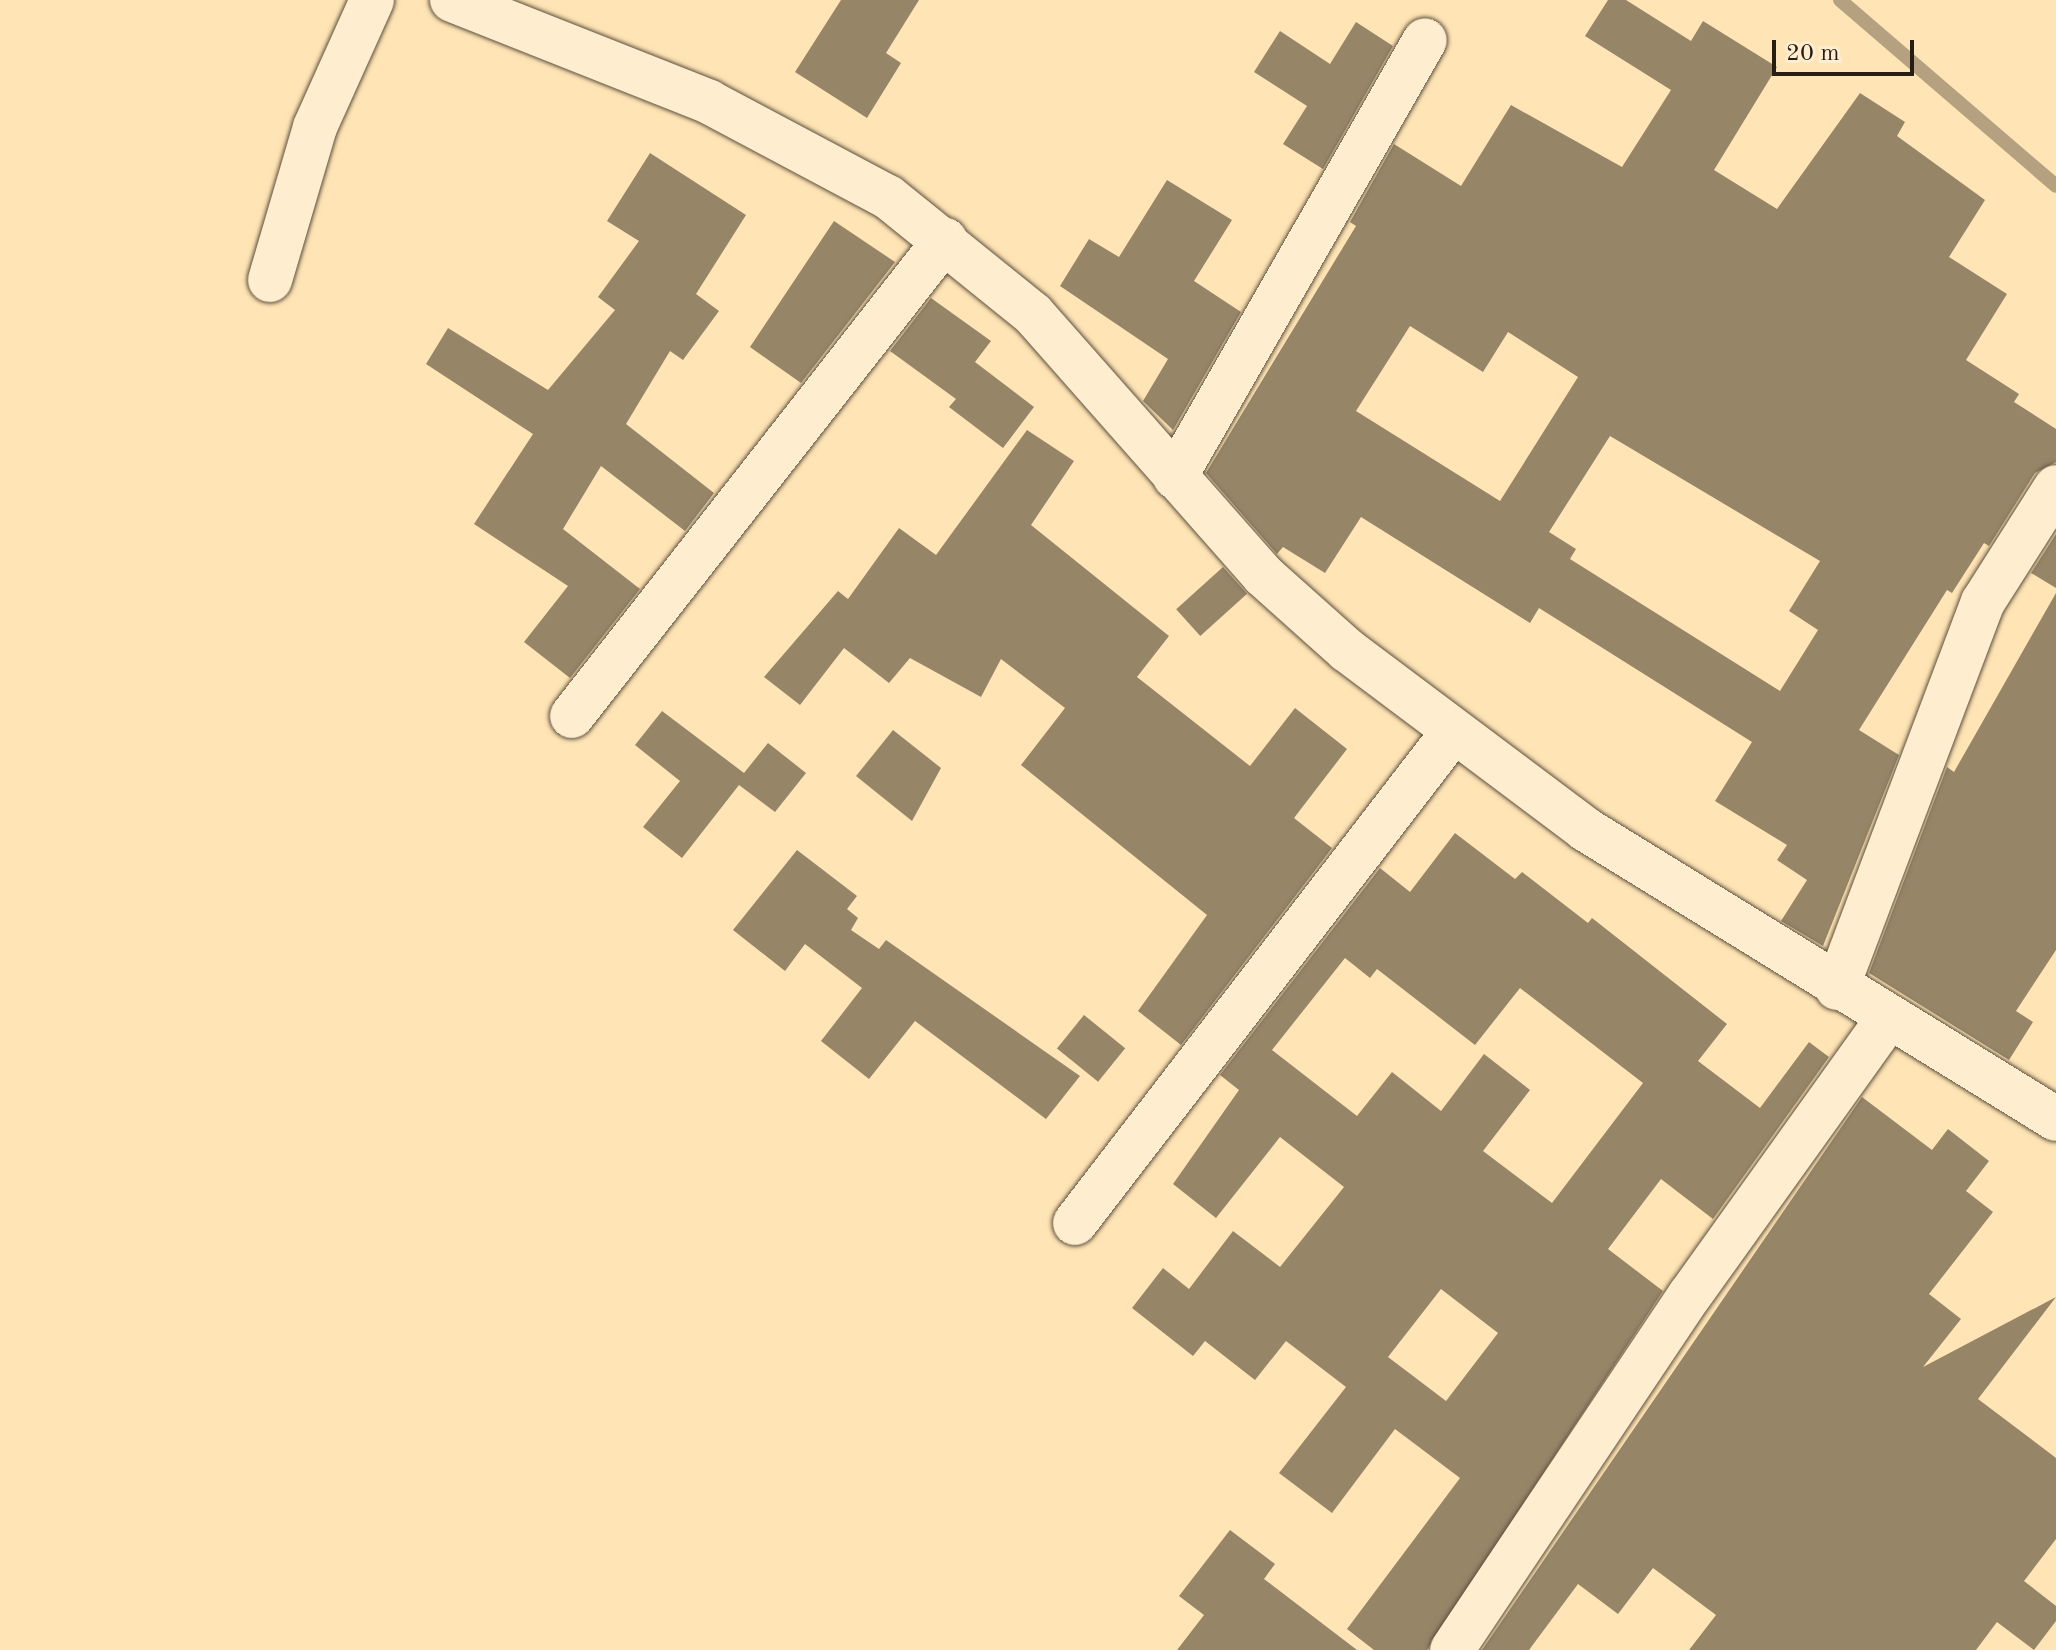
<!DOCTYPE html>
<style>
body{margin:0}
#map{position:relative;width:2056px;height:1650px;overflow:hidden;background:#ffe4b5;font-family:"Old Standard TT",serif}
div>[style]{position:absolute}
.stream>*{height:14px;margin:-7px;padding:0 7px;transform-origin:7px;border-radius:7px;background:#b5a17f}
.building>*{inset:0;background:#978568;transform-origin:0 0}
.roads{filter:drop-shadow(0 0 2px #5c503d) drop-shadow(0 0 2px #5c503d)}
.minor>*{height:44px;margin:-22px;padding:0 22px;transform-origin:22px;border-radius:22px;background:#ffedcf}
span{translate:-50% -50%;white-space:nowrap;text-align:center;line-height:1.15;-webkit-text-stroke:6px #ffedcf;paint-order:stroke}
.scale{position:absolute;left:1772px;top:40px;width:142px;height:36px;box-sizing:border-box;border:4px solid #261e15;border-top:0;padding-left:10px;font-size:24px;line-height:28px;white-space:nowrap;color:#261e15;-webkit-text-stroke:6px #ffedcf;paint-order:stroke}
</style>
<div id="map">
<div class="stream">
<div style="left:1840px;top:0;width:285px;rotate:40.7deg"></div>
</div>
<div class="building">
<div style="clip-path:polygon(841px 0,919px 0,886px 53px,901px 63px,867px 118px,795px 72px)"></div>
<div style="clip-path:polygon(evenodd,1608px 0,1626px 0,1691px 41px,1703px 21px,1777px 67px,1714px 170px,1777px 209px,1860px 93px,1905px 122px,1897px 136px,1985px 200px,1949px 257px,2007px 294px,1966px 360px,2019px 394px,2014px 402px,2056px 429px,2056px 462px,2035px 473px,1989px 546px,1984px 543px,1952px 593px,1947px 590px,1859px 730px,1899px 755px,1823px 946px,1781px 921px,1807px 880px,1777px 860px,1787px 845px,1715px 801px,1752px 742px,1539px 608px,1530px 623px,1361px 517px,1325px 573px,1283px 547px,1277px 554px,1206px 473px,1356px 226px,1350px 222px,1394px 144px,1461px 186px,1511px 105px,1622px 167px,1671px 90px,1585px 36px,1608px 0,1410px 326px,1483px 372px,1508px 332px,1578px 377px,1500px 501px,1356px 411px,1410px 326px,1608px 0,1610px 436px,1820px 561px,1789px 611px,1818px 630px,1780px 691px,1570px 559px,1576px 549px,1549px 532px,1610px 436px)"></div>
<div style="clip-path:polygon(1356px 22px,1393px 46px,1323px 169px,1283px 144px,1307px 106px,1254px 72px,1280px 31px,1330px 64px)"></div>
<div style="clip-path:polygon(650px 153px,746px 215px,696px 294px,719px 311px,683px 360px,670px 351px,626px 424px,714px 493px,685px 531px,601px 466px,563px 529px,640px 589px,570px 678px,524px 642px,568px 586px,474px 524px,533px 434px,426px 364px,448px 328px,548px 390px,615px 310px,598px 297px,639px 241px,607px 221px)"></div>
<div style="clip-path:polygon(1167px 180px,1232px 220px,1194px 281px,1241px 312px,1173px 430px,1143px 401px,1168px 359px,1060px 286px,1089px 239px,1119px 257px)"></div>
<div style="clip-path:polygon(834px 221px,895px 262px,801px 383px,750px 347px)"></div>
<div style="clip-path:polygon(931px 298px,991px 341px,975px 362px,1034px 407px,1003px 448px,949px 407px,956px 399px,890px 351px)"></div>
<div style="clip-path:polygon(1027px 430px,1074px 461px,1031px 525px,1169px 636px,1137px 677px,1250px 766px,1295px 708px,1347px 749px,1294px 818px,1332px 848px,1181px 1045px,1138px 1011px,1207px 915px,1021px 765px,1065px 708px,1001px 659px,981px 697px,910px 658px,889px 683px,844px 648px,800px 705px,764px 677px,838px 591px,848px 599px,899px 528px,936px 555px)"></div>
<div style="clip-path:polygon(2056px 534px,2056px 588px,2031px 573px)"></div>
<div style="left:1223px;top:567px;width:36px;height:63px;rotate:48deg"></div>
<div style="clip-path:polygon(2056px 593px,2056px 950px,2016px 1011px,2033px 1022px,2009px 1060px,1869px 973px,1947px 767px,1954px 772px)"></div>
<div style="clip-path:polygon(662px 711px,744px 773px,768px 743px,806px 773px,775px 812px,739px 785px,682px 858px,643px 827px,680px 781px,635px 745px)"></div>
<div style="clip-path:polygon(893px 730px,941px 768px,912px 821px,856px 776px)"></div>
<div style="clip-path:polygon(evenodd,1455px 833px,1515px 879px,1522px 872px,1588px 923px,1592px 918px,1727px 1024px,1698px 1061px,1760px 1108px,1809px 1042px,1829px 1057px,1713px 1219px,1661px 1179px,1608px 1249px,1663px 1291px,1427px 1650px,1374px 1650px,1347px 1629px,1460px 1478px,1395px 1429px,1332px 1513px,1279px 1473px,1346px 1387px,1286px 1341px,1255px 1380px,1205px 1341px,1193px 1356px,1132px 1308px,1163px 1268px,1189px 1289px,1233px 1231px,1280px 1267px,1344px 1187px,1280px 1137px,1216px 1218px,1173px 1184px,1239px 1090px,1220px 1075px,1380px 868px,1410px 892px,1455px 833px,1345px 958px,1370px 978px,1377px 969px,1475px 1045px,1520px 988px,1643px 1083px,1552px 1203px,1483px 1151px,1530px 1090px,1484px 1054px,1441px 1111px,1392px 1072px,1357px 1116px,1272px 1050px,1345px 958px,1455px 833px,1441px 1289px,1498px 1333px,1446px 1401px,1388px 1357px,1441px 1289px)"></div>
<div style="clip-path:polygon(797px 850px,857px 896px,847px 909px,858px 918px,851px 930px,879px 949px,886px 940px,1080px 1076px,1046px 1119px,915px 1021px,869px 1079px,821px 1041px,862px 988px,805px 944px,785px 971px,733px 930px)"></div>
<div style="left:1084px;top:1015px;width:53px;height:43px;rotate:39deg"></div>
<div style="clip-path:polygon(1862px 1097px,1932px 1150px,1948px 1129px,1989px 1161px,1966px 1191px,1993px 1212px,1929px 1294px,1961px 1319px,1923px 1367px,2056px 1297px,1978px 1399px,2056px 1458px,2056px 1539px,2024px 1581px,2056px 1606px,2056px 1621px,2034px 1650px,1997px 1622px,1976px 1650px,1689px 1650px,1716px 1615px,1653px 1568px,1618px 1614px,1578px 1584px,1529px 1650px,1482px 1650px)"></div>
<div style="clip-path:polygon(1230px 1530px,1275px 1564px,1264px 1579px,1357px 1650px,1177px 1650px,1204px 1615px,1179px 1596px)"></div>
</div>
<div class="roads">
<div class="minor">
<div style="left:452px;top:0;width:277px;rotate:21.6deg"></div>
<div style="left:709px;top:102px;width:203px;rotate:28deg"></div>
<div style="left:888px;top:197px;width:186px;rotate:38.9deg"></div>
<div style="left:1033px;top:314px;width:348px;rotate:48.6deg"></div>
<div style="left:1263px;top:575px;width:113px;rotate:41.8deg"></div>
<div style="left:1347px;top:650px;width:298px;rotate:36.9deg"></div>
<div style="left:1585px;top:829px;width:553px;rotate:31.62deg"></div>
<div style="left:270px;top:280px;width:159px;rotate:-73.6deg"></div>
<div style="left:315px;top:127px;width:139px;rotate:-65.8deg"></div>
<div style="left:1175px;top:477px;width:503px;rotate:-60.23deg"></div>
<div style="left:572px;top:716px;width:605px;rotate:-51.92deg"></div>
<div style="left:1837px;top:988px;width:413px;rotate:-69.3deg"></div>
<div style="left:1983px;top:602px;width:136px;rotate:-57.6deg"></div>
<div style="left:1075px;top:1223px;width:620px;rotate:-52.41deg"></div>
<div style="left:1452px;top:1650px;width:427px;rotate:-56.2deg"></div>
<div style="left:1690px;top:1295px;width:340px;rotate:-54.4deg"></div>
</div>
</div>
<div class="scale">20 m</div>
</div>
